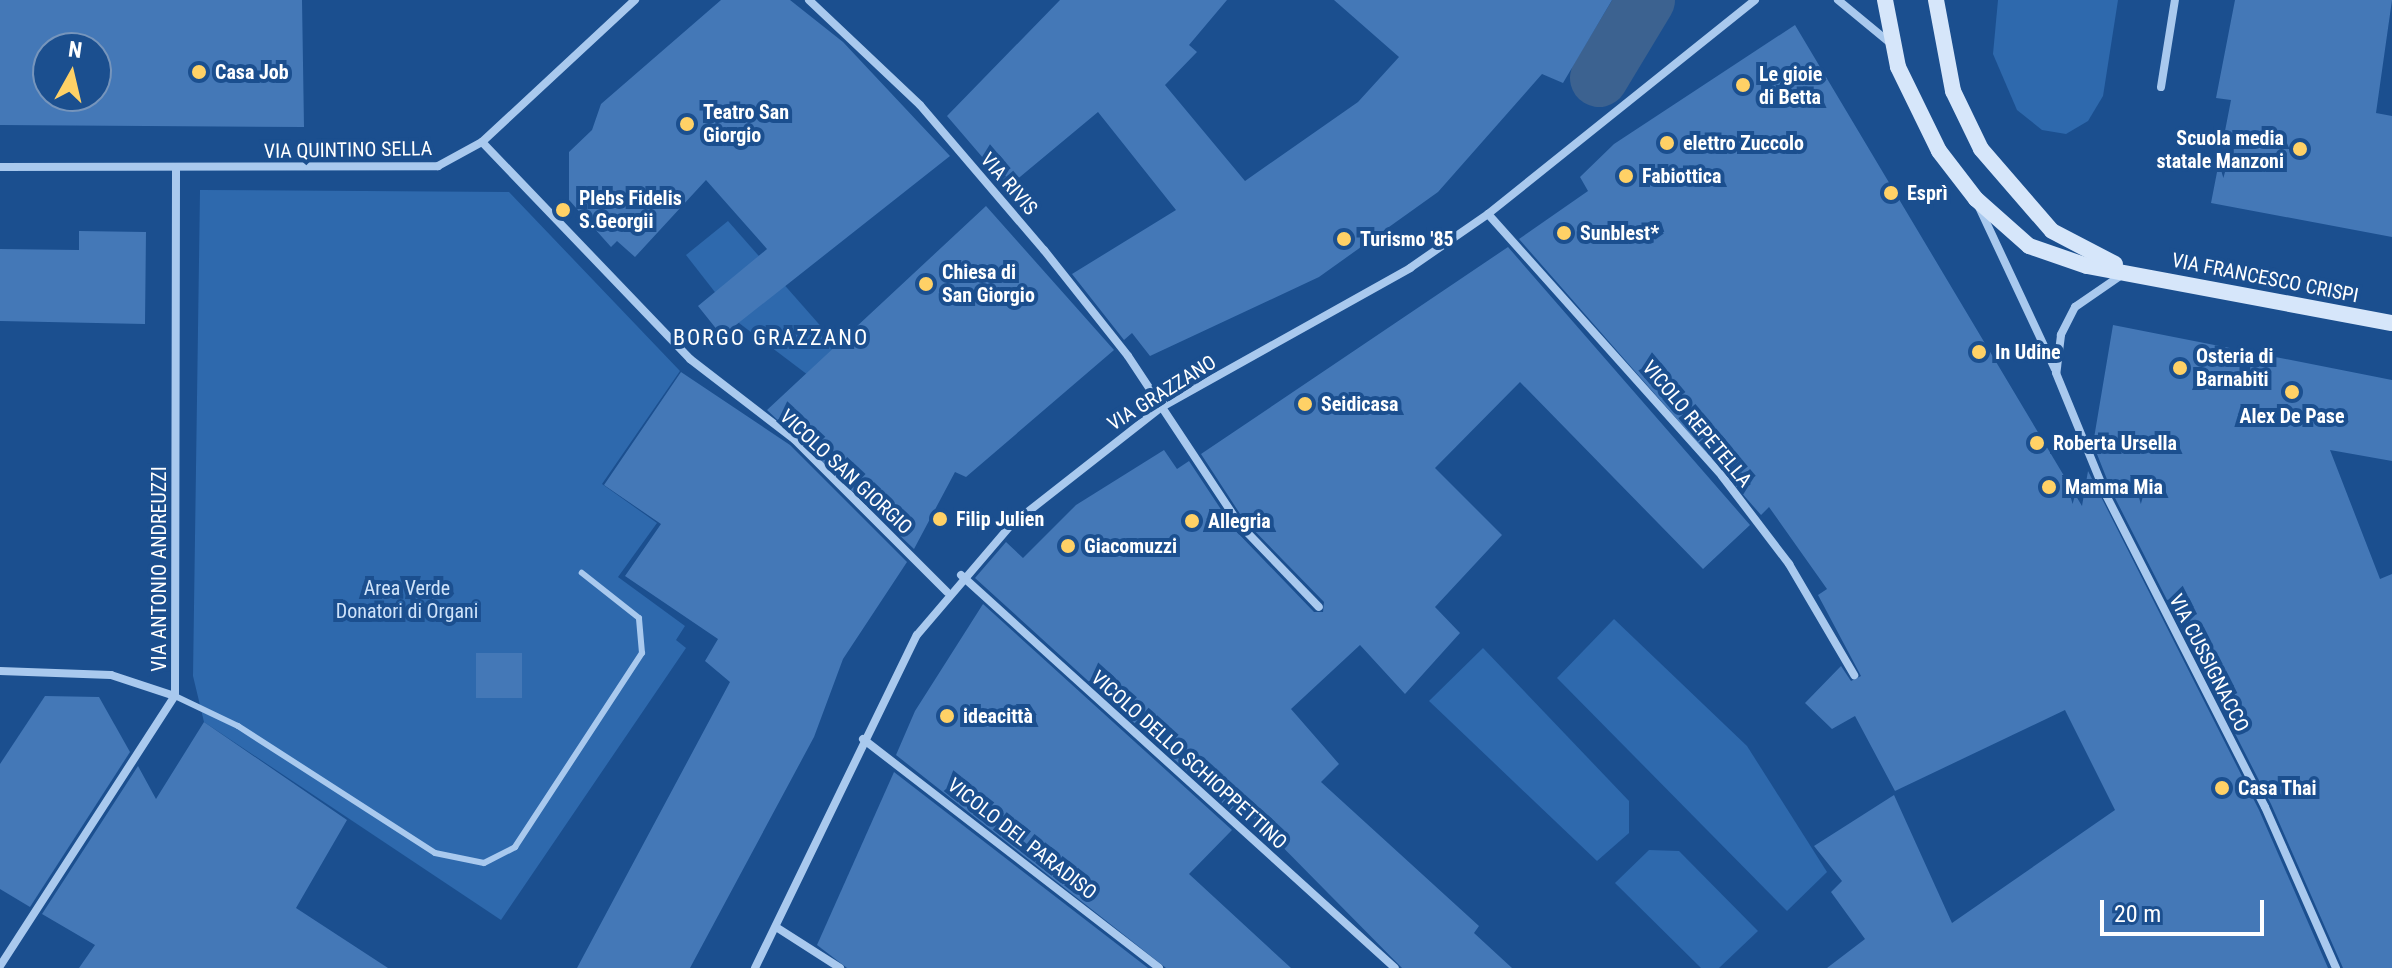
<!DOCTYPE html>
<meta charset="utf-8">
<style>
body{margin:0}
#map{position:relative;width:2392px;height:968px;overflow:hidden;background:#1b4f8f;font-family:"Roboto Condensed",sans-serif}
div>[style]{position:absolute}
.green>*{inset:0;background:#2e69ad}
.canal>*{height:58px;margin:-29px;padding:0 29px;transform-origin:29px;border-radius:29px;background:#3c6290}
.building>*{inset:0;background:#4478b7;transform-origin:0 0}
.lane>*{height:6px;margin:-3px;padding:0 3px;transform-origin:3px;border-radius:3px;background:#a9c9ee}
.street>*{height:8px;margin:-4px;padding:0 4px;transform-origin:4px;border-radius:4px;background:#a9c9ee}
.secondary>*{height:16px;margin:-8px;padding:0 8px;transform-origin:8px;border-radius:8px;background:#d6e6fa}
.dots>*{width:22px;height:22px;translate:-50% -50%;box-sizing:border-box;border:4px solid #1b4f8f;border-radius:50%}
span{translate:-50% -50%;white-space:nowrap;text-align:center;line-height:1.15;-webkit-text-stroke:8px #1b4f8f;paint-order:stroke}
.poi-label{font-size:20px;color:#fff;font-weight:700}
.left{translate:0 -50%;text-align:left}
.right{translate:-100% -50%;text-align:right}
.street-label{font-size:20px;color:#fff}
.park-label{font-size:20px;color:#cfe3fa}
.neighbourhood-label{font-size:22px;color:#fff;letter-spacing:2px}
.north{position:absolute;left:32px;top:32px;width:80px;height:80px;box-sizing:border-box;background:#1b4f8f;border:2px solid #7695bc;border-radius:50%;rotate:8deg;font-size:22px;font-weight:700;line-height:32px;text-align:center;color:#fff}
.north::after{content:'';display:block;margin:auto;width:28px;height:36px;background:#ffd166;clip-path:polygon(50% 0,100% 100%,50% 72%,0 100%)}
.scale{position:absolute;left:2100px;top:900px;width:164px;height:36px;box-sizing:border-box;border:4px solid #fff;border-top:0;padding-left:10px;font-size:24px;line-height:28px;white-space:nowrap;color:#fff;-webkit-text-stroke:6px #1b4f8f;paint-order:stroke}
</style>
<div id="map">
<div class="green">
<div style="clip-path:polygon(1998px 0,2118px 0,2103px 96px,2088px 121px,2066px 134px,2042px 130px,2017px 110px,1993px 54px)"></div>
<div style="clip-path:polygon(200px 190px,509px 192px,680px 371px,602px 484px,657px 523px,618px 577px,685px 626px,676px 640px,686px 648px,501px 920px,204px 722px,193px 676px)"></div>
<div style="clip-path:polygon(728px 221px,862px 373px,837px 397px,739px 323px,686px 255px)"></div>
<div style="clip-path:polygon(1614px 619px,1747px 746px,1827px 872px,1787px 911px,1557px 678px)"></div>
<div style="clip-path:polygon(1483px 648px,1629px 801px,1629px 833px,1597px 861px,1429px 701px)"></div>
<div style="clip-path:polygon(1649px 850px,1679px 851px,1758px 931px,1719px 968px,1701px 968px,1615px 883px)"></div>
</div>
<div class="canal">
<div style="left:1599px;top:78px;width:91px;rotate:-58.9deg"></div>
</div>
<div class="building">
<div style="clip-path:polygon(evenodd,0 0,302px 0,304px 127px,0 125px,0 0,48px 48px,96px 48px,96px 96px,48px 96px,48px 48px)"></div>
<div style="clip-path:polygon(721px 0,790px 0,843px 42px,950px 156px,722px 336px,698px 306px,767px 249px,706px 180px,635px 257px,617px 241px,611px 247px,569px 200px,569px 152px,592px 130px,601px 104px)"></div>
<div style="clip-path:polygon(1060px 0,1227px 0,1189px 45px,1197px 52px,1165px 85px,1245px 181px,1358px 102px,1399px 57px,1334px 0,1612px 0,1563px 83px,1542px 74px,1438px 192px,1319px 277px,1150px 356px,1132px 333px,1124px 340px,1072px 274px,1176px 210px,1098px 112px,1008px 187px,947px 116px)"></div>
<div style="clip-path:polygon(2235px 0,2392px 0,2376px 113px,2392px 116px,2392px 237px,2211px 203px,2231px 100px,2216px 98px)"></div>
<div style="clip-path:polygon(1795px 25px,2082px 506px,2088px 471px,2259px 810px,2328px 968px,1827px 968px,1865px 939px,1831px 892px,1842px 881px,1814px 846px,1894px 795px,1952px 923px,2115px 810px,2065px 710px,1895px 791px,1855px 716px,1832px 729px,1805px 703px,1841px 666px,1851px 681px,1861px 676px,1818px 595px,1827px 589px,1769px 507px,1761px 515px,1519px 239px,1588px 191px,1580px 177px,1614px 144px)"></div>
<div style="clip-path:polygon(986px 206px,1114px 350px,966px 477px,955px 472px,914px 549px,767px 410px)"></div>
<div style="clip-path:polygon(79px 231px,146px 232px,145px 324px,0 321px,0 249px,79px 250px)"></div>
<div style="clip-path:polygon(1508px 247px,1750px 525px,1703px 569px,1520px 382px,1435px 468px,1502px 535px,1435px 607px,1460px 633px,1405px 694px,1360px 645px,1291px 709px,1339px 764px,1321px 782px,1479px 926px,1474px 933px,1512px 968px,1402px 968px,1248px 812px,1241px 820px,975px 578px,1006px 542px,1023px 558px,1076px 505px,1164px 450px,1177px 469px,1189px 461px,1234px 529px,1314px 612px,1323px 612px,1324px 602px,1244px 520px,1201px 454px)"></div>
<div style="clip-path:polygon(2113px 325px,2392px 380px,2392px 461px,2330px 450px,2380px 579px,2392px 574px,2392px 968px,2343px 968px,2271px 804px,2112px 492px,2093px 444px)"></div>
<div style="clip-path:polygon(681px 372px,790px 445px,907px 562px,843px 659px,814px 737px,690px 968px,577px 968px,730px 682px,705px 661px,718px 639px,625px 576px,661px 524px,604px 485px)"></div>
<div style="clip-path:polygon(983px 604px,1232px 830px,1189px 874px,1291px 968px,1166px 968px,896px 755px,915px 711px)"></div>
<div style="left:476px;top:653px;width:46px;height:45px"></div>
<div style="clip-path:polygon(45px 696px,99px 697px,130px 752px,30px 907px,0 889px,0 764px)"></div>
<div style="clip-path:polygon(204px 722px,347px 820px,296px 908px,388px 968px,79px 968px,95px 945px,42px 914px,138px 766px,156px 799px)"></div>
<div style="clip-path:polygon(894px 772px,1148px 968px,847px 968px,817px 945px)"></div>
</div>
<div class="lane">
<div style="left:175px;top:696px;width:70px;rotate:25.5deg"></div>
<div style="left:238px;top:726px;width:234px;rotate:32.8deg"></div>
<div style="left:435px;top:853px;width:50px;rotate:11.5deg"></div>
<div style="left:484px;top:863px;width:35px;rotate:-27deg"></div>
<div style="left:515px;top:847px;width:232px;rotate:-56.8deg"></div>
<div style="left:642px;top:653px;width:35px;rotate:-95deg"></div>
<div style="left:639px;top:618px;width:73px;rotate:-141.7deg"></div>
</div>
<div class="street">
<div style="left:809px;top:0;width:153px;rotate:43.4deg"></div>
<div style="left:920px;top:105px;width:191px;rotate:49.5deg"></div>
<div style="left:1044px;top:250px;width:135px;rotate:51.6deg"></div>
<div style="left:1128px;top:356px;width:201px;rotate:56.5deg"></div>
<div style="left:1239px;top:524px;width:115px;rotate:46.1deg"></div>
<div style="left:1838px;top:0;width:66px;rotate:39.5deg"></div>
<div style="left:2161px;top:87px;width:88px;rotate:-80.9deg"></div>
<div style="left:482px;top:142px;width:301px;rotate:46.2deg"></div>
<div style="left:690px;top:359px;width:133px;rotate:37.6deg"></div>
<div style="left:795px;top:440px;width:215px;rotate:45deg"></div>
<div style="left:0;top:167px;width:438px;rotate:-0.1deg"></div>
<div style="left:438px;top:166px;width:50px;rotate:-28.6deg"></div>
<div style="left:482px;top:142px;width:209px;rotate:-42.9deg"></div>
<div style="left:1979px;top:207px;width:179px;rotate:64.9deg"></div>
<div style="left:1488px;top:214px;width:351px;rotate:48.2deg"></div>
<div style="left:1722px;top:476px;width:111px;rotate:52.7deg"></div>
<div style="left:1789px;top:564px;width:129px;rotate:59.6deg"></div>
<div style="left:2123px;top:274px;width:58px;rotate:145.5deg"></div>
<div style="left:2075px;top:307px;width:31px;rotate:117deg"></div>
<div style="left:2061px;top:335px;width:38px;rotate:97deg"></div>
<div style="left:2056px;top:373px;width:132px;rotate:67.7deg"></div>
<div style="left:2106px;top:495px;width:350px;rotate:63deg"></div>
<div style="left:2265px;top:807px;width:176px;rotate:66.2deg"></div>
<div style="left:961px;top:575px;width:585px;rotate:42.16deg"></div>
<div style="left:0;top:671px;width:111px;rotate:2.1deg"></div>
<div style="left:111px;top:675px;width:67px;rotate:18.2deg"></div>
<div style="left:863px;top:739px;width:374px;rotate:37.7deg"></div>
<div style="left:776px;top:927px;width:76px;rotate:32.6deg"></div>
<div style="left:0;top:966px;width:322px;rotate:-57.1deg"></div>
<div style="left:175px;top:696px;width:528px;rotate:-89.89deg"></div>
<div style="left:755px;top:968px;width:370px;rotate:-64.1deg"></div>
<div style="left:917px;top:635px;width:145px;rotate:-49.5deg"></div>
<div style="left:1011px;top:525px;width:189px;rotate:-38.1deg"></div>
<div style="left:1160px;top:408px;width:287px;rotate:-29.2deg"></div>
<div style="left:1410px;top:268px;width:95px;rotate:-34.7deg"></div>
<div style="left:1488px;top:214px;width:342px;rotate:-38.7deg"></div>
</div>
<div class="secondary">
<div style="left:1885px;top:0;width:68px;rotate:79deg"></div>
<div style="left:1898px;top:67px;width:93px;rotate:64deg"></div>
<div style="left:1939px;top:151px;width:61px;rotate:52.4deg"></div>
<div style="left:1976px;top:199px;width:71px;rotate:41.6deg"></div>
<div style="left:2029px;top:246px;width:61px;rotate:19deg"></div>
<div style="left:2087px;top:266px;width:310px;rotate:10.6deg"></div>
<div style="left:1936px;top:0;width:93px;rotate:79.4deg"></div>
<div style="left:1953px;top:91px;width:64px;rotate:64.2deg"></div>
<div style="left:1981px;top:149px;width:108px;rotate:49.1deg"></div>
<div style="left:2052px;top:231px;width:71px;rotate:27.6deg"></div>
</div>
<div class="dots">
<div style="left:199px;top:72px;background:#ffd166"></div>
<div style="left:1743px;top:85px;background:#ffd166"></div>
<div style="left:687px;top:124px;background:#ffd166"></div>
<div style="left:1667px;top:143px;background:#ffd166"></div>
<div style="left:2300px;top:149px;background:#ffd166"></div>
<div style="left:1626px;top:176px;background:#ffd166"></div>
<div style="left:1891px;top:193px;background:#ffd166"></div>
<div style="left:563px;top:210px;background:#ffd166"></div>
<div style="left:1564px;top:233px;background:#ffd166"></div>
<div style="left:1344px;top:239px;background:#ffd166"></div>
<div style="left:926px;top:284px;background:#ffd166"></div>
<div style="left:1979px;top:352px;background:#ffd166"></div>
<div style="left:2180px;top:368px;background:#ffd166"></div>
<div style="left:2292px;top:392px;background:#ffd166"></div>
<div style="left:1305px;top:404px;background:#ffd166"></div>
<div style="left:2037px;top:443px;background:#ffd166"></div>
<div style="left:2049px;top:487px;background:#ffd166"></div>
<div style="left:940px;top:519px;background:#ffd166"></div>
<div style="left:1192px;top:521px;background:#ffd166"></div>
<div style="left:1068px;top:546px;background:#ffd166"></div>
<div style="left:947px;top:716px;background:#ffd166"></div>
<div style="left:2222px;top:788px;background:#ffd166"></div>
</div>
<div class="poi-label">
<span class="left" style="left:215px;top:72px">Casa Job</span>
<span class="left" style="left:1759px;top:86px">Le gioie<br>di Betta</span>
<span class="left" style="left:703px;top:124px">Teatro San<br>Giorgio</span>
<span class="right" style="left:2284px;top:150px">Scuola media<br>statale Manzoni</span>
<span class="left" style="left:1683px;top:143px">elettro Zuccolo</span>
<span class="left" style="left:1642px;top:176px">Fabiottica</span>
<span class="left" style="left:1907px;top:193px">Esprì</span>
<span class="left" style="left:579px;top:210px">Plebs Fidelis<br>S.Georgii</span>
<span class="left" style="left:1580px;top:233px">Sunblest*</span>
<span class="left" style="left:1360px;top:239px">Turismo '85</span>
<span class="left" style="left:942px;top:284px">Chiesa di<br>San Giorgio</span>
<span class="left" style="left:1995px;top:352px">In Udine</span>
<span class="left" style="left:2196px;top:368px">Osteria di<br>Barnabiti</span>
<span class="left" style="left:1321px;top:404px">Seidicasa</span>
<span style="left:2292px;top:416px">Alex De Pase</span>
<span class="left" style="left:2053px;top:443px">Roberta Ursella</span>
<span class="left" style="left:2065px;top:487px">Mamma Mia</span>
<span class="left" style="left:956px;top:519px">Filip Julien</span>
<span class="left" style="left:1208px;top:521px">Allegria</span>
<span class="left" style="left:1084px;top:546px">Giacomuzzi</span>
<span class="left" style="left:963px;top:716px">ideacittà</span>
<span class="left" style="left:2238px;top:788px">Casa Thai</span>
</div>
<div class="street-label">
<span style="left:348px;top:150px;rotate:-1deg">VIA QUINTINO SELLA</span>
<span style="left:1009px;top:184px;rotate:49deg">VIA RIVIS</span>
<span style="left:2265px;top:278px;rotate:11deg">VIA FRANCESCO CRISPI</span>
<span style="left:1162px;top:393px;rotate:-32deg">VIA GRAZZANO</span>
<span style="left:1697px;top:424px;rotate:50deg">VICOLO REPETELLA</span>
<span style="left:846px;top:472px;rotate:43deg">VICOLO SAN GIORGIO</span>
<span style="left:159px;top:569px;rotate:-90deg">VIA ANTONIO ANDREUZZI</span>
<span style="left:2209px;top:663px;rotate:63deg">VIA CUSSIGNACCO</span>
<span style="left:1189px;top:760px;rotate:42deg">VICOLO DELLO SCHIOPPETTINO</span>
<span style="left:1022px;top:839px;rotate:38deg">VICOLO DEL PARADISO</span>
</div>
<div class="park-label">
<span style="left:407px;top:600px">Area Verde<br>Donatori di Organi</span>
</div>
<div class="neighbourhood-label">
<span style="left:771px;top:338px">BORGO GRAZZANO</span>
</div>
<div class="north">N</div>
<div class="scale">20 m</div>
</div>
